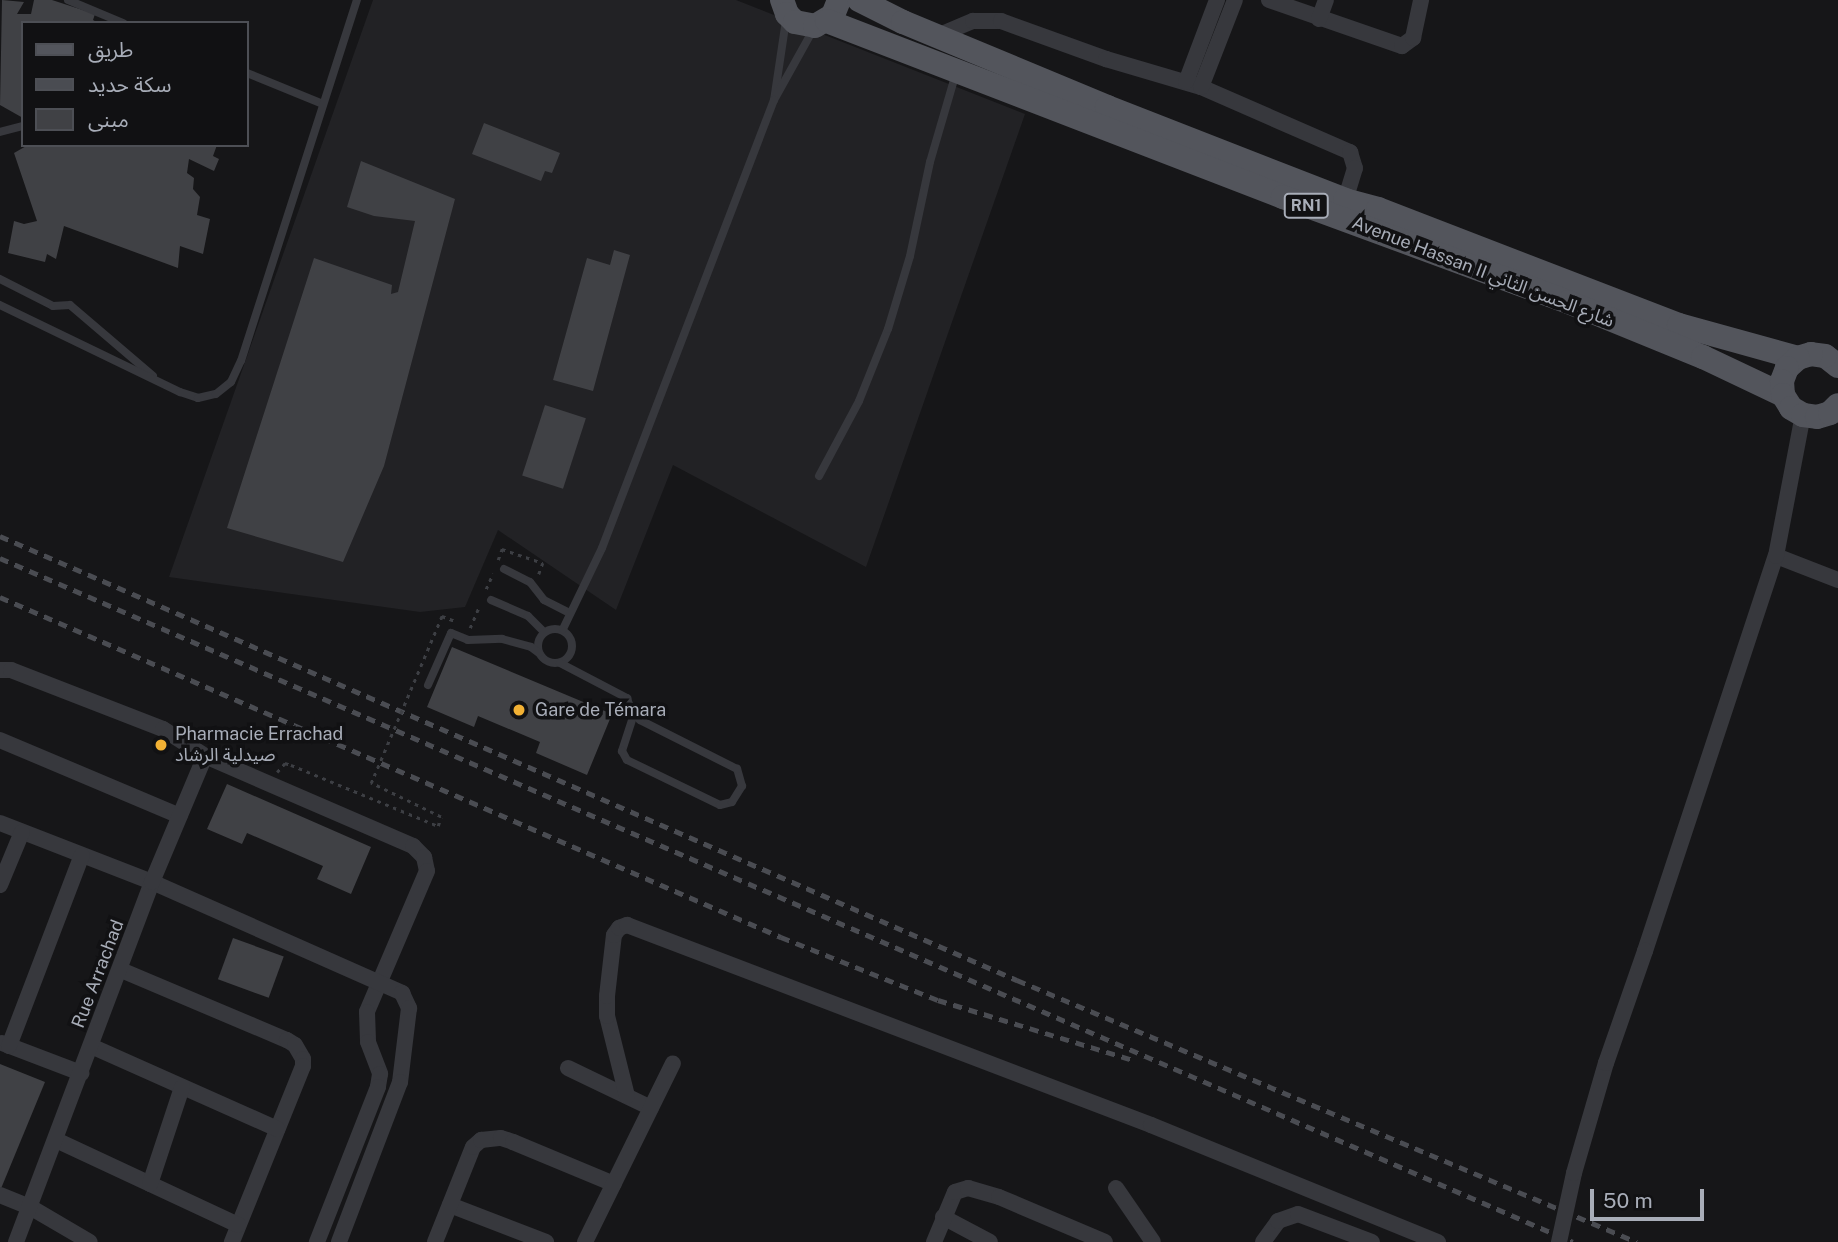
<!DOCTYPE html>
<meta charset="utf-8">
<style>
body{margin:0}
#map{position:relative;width:1838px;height:1242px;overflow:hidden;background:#161618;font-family:"Public Sans","Noto Sans Arabic",sans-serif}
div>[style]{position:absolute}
.built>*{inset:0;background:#222225}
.building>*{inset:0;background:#404145;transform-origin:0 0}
.path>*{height:2.5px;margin-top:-1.25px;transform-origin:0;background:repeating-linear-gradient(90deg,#3d3f44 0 3.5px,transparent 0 8.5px)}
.service>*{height:8px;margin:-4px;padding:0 4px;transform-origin:4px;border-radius:4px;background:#37383d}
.service>.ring{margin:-4px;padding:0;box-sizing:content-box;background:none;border:8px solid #37383d;border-radius:50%}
.minor>*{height:16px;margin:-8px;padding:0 8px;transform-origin:8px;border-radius:8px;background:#37383d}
.primary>*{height:24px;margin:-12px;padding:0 12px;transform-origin:12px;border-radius:12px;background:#53555c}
.rail>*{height:4.5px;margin-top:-2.25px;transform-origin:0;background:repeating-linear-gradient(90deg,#4a4c52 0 9px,transparent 0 16px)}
.path-bridge>*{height:2.5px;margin-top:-1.25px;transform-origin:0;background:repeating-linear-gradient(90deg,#3d3f44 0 3.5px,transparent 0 8.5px)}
.minor-bridge>*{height:16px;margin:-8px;padding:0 8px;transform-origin:8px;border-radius:8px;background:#37383d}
.dots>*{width:19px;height:19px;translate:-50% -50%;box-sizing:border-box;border:4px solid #111113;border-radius:50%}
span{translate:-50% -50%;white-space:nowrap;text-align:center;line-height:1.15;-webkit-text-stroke:7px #111113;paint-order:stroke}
.shield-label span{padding:2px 5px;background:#111113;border:2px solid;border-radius:5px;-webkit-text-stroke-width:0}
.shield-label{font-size:16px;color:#a8adb8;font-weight:700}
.street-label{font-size:18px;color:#a8adb8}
.poi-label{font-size:18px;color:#a8adb8}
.left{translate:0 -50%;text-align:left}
.legend{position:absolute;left:21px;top:21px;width:228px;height:126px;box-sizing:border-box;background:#111113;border:2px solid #4d4f55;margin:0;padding:9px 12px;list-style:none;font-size:21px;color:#a8adb8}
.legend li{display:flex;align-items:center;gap:14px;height:35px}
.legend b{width:35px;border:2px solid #4d4f55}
.scale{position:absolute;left:1590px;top:1189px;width:114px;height:32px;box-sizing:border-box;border:4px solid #a8adb8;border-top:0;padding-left:9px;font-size:21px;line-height:24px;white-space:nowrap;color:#a8adb8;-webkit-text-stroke:5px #111113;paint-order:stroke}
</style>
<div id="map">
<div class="built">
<div style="clip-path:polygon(373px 0,736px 0,1025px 114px,866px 567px,673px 465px,616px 610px,498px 530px,465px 607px,420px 612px,169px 577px)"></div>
</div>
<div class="building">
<div style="clip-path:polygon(2px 0,24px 2px,17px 14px,31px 14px,34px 0,52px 0,95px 14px,93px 20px,98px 23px,23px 23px,23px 118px,0 105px)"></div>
<div style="clip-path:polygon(484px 123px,560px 153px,552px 173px,545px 171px,541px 181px,472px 154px)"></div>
<div style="clip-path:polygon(28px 145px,217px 145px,213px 156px,219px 159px,214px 171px,189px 159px,187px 173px,194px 178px,193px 189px,200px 197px,197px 215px,210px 219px,203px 254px,180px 246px,178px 268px,64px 226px,56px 259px,47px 254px,45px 262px,8px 253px,14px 221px,24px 224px,37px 221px,14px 153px)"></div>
<div style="clip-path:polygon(361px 161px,455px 199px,384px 466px,343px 562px,227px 528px,314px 258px,392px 285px,391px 294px,398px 292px,415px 221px,374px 216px,347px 207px)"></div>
<div style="clip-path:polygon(614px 250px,630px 255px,593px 391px,553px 380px,587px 258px,610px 265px)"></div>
<div style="left:545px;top:405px;width:43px;height:74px;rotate:18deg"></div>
<div style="clip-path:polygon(452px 647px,612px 714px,587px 775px,536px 753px,540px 742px,478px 716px,474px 727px,427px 707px)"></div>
<div style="clip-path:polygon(227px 784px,371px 847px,351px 894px,317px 879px,323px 866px,247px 833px,242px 844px,207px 829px)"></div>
<div style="left:233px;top:938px;width:54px;height:44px;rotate:20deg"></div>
<div style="clip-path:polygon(0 1064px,45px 1082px,0 1191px)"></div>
</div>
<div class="path">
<div style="left:498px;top:560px;width:12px;rotate:-70deg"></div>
<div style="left:502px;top:549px;width:43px;rotate:18.9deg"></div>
<div style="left:543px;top:563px;width:12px;rotate:110deg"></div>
<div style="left:486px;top:589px;width:17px;rotate:-66deg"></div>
<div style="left:442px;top:616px;width:14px;rotate:21deg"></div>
<div style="left:470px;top:628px;width:25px;rotate:-67deg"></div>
<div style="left:277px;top:772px;width:12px;rotate:-48deg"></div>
<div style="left:285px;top:763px;width:6px;rotate:18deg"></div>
<div style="left:291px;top:765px;width:159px;rotate:22.5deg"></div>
<div style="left:438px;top:826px;width:9px;rotate:-72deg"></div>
<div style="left:441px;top:817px;width:78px;rotate:-154.1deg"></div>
<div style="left:371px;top:783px;width:8px;rotate:-67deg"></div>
</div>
<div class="service">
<div style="left:68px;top:0;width:60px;rotate:22.7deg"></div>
<div style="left:786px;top:20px;width:81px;rotate:98.5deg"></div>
<div style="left:774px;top:100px;width:80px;rotate:-60.9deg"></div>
<div style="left:247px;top:73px;width:82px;rotate:22.2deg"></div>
<div style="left:0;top:132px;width:24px;rotate:-15deg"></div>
<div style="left:0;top:279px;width:59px;rotate:27deg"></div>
<div style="left:53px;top:306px;width:17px;rotate:-3deg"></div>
<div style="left:70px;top:305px;width:109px;rotate:40.5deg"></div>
<div style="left:0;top:305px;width:200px;rotate:25.8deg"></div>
<div style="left:180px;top:392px;width:19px;rotate:18deg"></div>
<div style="left:198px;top:398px;width:18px;rotate:-13deg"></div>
<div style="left:216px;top:394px;width:19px;rotate:-39deg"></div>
<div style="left:231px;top:382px;width:23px;rotate:-65deg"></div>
<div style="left:241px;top:361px;width:379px;rotate:-72.2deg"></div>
<div style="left:819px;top:476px;width:85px;rotate:-61.9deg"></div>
<div style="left:859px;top:401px;width:78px;rotate:-68.1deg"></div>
<div style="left:888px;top:329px;width:76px;rotate:-73.2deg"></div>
<div style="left:910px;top:256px;width:96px;rotate:-78deg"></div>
<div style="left:930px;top:162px;width:93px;rotate:-73.7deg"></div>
<div style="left:504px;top:569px;width:29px;rotate:27deg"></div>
<div style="left:530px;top:582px;width:23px;rotate:52deg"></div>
<div style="left:544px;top:600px;width:29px;rotate:27deg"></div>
<div style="left:491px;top:600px;width:40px;rotate:23.4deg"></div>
<div style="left:528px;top:616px;width:23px;rotate:45deg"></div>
<div class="ring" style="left:538px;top:629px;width:26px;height:26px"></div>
<div style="left:563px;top:629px;width:90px;rotate:-64.3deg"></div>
<div style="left:602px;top:548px;width:480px;rotate:-69deg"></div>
<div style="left:560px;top:663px;width:76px;rotate:27.6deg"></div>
<div style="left:627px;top:698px;width:20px;rotate:72deg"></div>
<div style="left:633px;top:717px;width:36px;rotate:108deg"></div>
<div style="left:622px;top:751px;width:10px;rotate:61deg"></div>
<div style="left:627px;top:760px;width:103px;rotate:25.8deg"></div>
<div style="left:720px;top:805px;width:12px;rotate:-14deg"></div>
<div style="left:732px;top:802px;width:19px;rotate:-58deg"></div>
<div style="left:742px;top:786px;width:18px;rotate:-106deg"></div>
<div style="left:737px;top:769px;width:109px;rotate:-153.2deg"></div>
<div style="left:640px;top:720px;width:11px;rotate:-131deg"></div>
<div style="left:428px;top:685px;width:57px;rotate:-66.1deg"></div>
<div style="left:451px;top:633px;width:18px;rotate:22deg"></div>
<div style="left:468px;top:640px;width:34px;rotate:-2deg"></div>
<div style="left:502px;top:639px;width:30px;rotate:15deg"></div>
<div style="left:531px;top:647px;width:10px;rotate:37deg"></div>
</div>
<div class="minor">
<div style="left:1269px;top:0;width:141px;rotate:19.1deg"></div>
<div style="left:1402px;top:46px;width:14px;rotate:-36deg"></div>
<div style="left:1413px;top:38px;width:39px;rotate:-78deg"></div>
<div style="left:1319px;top:19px;width:20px;rotate:-70deg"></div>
<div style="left:937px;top:36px;width:39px;rotate:-23deg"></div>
<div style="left:973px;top:21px;width:28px"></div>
<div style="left:1001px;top:21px;width:112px;rotate:19.9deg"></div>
<div style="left:1106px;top:59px;width:99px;rotate:16.4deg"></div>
<div style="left:1201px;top:87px;width:163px;rotate:23.6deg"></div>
<div style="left:1350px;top:152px;width:17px;rotate:73deg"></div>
<div style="left:1355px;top:168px;width:34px;rotate:107deg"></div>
<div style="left:1186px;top:82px;width:88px;rotate:-69.3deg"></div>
<div style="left:1201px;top:87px;width:93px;rotate:-68.7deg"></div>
<div style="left:1776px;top:556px;width:66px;rotate:21.2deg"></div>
<div style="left:0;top:670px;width:11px"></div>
<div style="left:11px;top:670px;width:163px;rotate:21.2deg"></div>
<div style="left:163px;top:729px;width:50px;rotate:32.7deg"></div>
<div style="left:205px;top:756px;width:227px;rotate:23.4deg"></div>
<div style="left:413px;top:846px;width:16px;rotate:45deg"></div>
<div style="left:424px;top:857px;width:14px;rotate:78deg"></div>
<div style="left:427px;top:871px;width:153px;rotate:113.1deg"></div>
<div style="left:367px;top:1012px;width:30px;rotate:88deg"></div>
<div style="left:368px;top:1042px;width:34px;rotate:69deg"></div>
<div style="left:380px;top:1074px;width:13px;rotate:99deg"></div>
<div style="left:378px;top:1087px;width:167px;rotate:111.5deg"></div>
<div style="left:0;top:740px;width:195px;rotate:22.9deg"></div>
<div style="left:0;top:823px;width:163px;rotate:21.2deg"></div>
<div style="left:152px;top:882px;width:274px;rotate:23.9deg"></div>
<div style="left:402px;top:993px;width:17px;rotate:65deg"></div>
<div style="left:409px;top:1008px;width:75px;rotate:96.9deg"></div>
<div style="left:400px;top:1082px;width:171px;rotate:110.9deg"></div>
<div style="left:0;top:885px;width:57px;rotate:-67.5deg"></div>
<div style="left:1645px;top:951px;width:416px;rotate:-71.7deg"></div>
<div style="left:1776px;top:556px;width:144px;rotate:-79.2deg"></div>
<div style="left:121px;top:970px;width:180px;rotate:22.9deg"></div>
<div style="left:287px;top:1040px;width:9px;rotate:32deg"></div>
<div style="left:295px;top:1045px;width:16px;rotate:60deg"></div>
<div style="left:303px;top:1059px;width:7px;rotate:90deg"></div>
<div style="left:303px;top:1066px;width:190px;rotate:112deg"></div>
<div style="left:2px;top:1043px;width:85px;rotate:20.8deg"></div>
<div style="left:9px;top:1046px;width:204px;rotate:-69.1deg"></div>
<div style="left:91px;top:1046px;width:204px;rotate:24deg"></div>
<div style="left:568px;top:1068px;width:92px;rotate:25.7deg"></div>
<div style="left:627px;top:1096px;width:82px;rotate:-104deg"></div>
<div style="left:607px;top:1016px;width:20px;rotate:-90deg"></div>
<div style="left:607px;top:996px;width:61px;rotate:-83.5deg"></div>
<div style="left:614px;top:935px;width:9px;rotate:-54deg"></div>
<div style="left:619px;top:928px;width:9px;rotate:-21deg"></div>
<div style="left:627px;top:925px;width:561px;rotate:20.89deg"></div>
<div style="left:1151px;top:1125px;width:310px;rotate:22.2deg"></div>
<div style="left:56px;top:1140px;width:201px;rotate:25deg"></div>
<div style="left:150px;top:1184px;width:102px;rotate:-71.7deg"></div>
<div style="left:1116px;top:1188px;width:65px;rotate:55.6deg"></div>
<div style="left:0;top:1195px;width:32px;rotate:22deg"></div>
<div style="left:30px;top:1207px;width:69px;rotate:30.3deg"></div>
<div style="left:450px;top:1205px;width:103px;rotate:21.1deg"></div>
<div style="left:943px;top:1217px;width:53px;rotate:28deg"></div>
<div style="left:16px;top:1242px;width:385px;rotate:-69.3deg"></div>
<div style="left:152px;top:882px;width:137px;rotate:-67.2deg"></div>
<div style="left:435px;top:1242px;width:102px;rotate:-68.2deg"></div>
<div style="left:473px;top:1147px;width:11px;rotate:-41deg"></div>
<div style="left:481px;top:1140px;width:20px;rotate:-6deg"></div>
<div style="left:501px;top:1138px;width:13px;rotate:18deg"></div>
<div style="left:513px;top:1142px;width:109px;rotate:22.6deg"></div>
<div style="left:585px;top:1242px;width:199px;rotate:-63.8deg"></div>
<div style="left:934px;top:1242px;width:54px;rotate:-67.2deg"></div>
<div style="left:955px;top:1192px;width:14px;rotate:-17deg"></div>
<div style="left:968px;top:1188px;width:32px;rotate:16deg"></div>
<div style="left:999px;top:1197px;width:115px;rotate:23deg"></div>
<div style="left:1263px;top:1242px;width:26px;rotate:-54deg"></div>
<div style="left:1278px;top:1221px;width:21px;rotate:-19deg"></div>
<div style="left:1298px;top:1214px;width:79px;rotate:20.7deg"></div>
</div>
<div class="primary">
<div style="left:782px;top:0;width:15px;rotate:70deg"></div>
<div style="left:787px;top:14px;width:11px;rotate:45deg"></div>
<div style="left:795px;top:22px;width:20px;rotate:11deg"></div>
<div style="left:815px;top:26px;width:21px;rotate:-31deg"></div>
<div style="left:833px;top:15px;width:16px;rotate:-68deg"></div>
<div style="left:859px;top:0;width:49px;rotate:26.6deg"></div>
<div style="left:903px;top:22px;width:221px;rotate:22.6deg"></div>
<div style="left:1107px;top:107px;width:256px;rotate:21.3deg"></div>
<div style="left:1345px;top:200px;width:34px;rotate:15deg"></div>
<div style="left:1378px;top:209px;width:323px;rotate:21.1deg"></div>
<div style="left:1679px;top:325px;width:123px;rotate:15.5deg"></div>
<div style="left:827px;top:21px;width:489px;rotate:21.1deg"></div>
<div style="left:1283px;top:197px;width:304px;rotate:20.2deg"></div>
<div style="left:1568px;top:302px;width:146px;rotate:22.2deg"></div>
<div style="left:1703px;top:357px;width:89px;rotate:25.4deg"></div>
<div style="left:1838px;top:366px;width:16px;rotate:-142deg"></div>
<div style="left:1825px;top:356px;width:14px;rotate:-172deg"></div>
<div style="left:1811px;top:354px;width:14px;rotate:163deg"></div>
<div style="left:1798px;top:358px;width:15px;rotate:138deg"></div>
<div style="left:1787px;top:368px;width:14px;rotate:111deg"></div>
<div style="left:1782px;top:381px;width:14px;rotate:86deg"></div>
<div style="left:1783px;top:395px;width:15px;rotate:58deg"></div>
<div style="left:1791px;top:408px;width:14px;rotate:30deg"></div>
<div style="left:1803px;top:415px;width:14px;rotate:8deg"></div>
<div style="left:1817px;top:417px;width:14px;rotate:-17deg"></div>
<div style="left:1830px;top:413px;width:11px;rotate:-45deg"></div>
</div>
<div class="rail">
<div style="left:0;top:536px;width:1110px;rotate:23.59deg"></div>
<div style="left:1017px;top:980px;width:673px;rotate:22.91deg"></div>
<div style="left:0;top:558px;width:1715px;rotate:23.5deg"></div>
<div style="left:0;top:597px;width:852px;rotate:23.53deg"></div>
<div style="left:781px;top:937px;width:169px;rotate:21.9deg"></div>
<div style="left:938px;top:1000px;width:207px;rotate:17.1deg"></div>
</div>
<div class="path-bridge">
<div style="left:374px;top:776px;width:174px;rotate:-67deg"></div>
</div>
<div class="minor-bridge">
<div style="left:1559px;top:1242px;width:71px;rotate:-77.7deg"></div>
<div style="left:1574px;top:1173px;width:115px;rotate:-73.8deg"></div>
<div style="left:1606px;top:1063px;width:119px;rotate:-70.8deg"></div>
</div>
<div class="dots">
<div style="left:519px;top:710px;background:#f2b134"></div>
<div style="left:161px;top:745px;background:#f2b134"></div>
</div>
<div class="shield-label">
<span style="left:1306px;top:206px">RN1</span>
</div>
<div class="street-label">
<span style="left:1483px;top:272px;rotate:21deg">Avenue Hassan II شارع الحسن الثاني</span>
<span style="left:98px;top:974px;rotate:-69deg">Rue Arrachad</span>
</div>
<div class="poi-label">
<span class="left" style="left:535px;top:710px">Gare de Témara</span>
<span class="left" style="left:175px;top:745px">Pharmacie Errachad<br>صيدلية الرشاد</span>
</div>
<ul class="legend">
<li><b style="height:9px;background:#53555c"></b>طريق</li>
<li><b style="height:9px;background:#4a4c52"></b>سكة حديد</li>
<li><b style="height:19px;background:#404145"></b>مبنى</li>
</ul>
<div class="scale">50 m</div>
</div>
